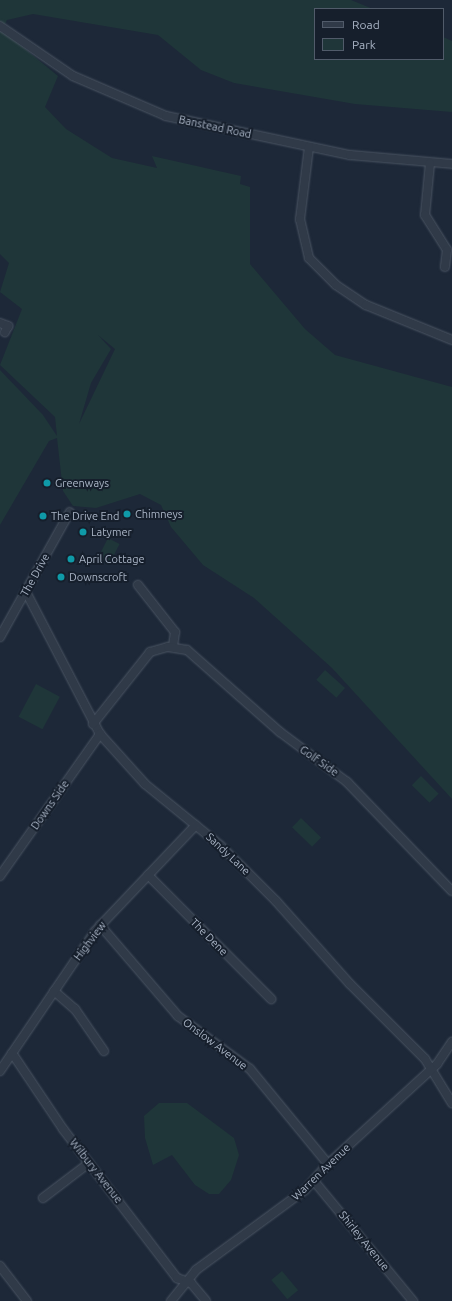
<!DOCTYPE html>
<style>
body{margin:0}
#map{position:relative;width:452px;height:1301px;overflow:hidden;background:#1d2838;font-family:Ubuntu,sans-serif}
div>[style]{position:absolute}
.green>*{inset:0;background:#1f3639;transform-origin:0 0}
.roads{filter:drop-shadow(0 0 1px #4b5563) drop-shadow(0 0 1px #4b5563)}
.minor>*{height:8px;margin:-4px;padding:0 4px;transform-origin:4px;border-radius:4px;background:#303a48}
.dots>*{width:11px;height:11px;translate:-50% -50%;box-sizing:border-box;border:2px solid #161f2c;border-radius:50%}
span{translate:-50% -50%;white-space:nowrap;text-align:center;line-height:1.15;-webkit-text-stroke:4px #161f2c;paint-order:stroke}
.street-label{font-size:11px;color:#aab5c6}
.poi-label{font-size:11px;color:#aab5c6}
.left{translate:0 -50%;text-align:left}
.legend{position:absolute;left:314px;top:8px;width:130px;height:52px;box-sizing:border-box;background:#161f2c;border:1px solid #515b6a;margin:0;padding:5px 7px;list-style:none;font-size:12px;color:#aab5c6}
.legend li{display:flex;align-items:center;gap:8px;height:20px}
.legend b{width:20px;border:1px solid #515b6a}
</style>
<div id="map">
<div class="green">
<div style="clip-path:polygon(evenodd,0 0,351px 0,373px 9px,315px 9px,315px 59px,443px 59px,443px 37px,452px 41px,452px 112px,355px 104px,234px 83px,201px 70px,158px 35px,33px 14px,7px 20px,2px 30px,58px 76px,45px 107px,66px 129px,112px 158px,157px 168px,152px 156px,241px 176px,240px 184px,250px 187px,250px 264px,305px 329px,335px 355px,452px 387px,452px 799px,332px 668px,254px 598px,203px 565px,171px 527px,161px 505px,140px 494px,96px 508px,73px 506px,63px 491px,57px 438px,49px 441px,0 525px,0 370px,43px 415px,57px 436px,55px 417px,0 365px,22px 309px,0 292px,9px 263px,0 254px,0 0,98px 335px,115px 349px,79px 424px,91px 383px,111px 349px,98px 335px)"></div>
<div style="left:108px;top:538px;width:13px;height:24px;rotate:27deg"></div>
<div style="left:325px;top:670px;width:27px;height:13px;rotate:42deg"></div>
<div style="left:36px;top:684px;width:27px;height:37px;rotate:28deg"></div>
<div style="left:421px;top:776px;width:25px;height:13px;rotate:45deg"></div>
<div style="left:301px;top:818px;width:28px;height:13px;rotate:44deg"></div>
<div style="clip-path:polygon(159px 1103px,187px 1103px,234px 1138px,239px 1155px,231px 1180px,219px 1194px,209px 1194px,195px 1185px,172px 1155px,153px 1165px,145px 1138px,144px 1116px)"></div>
<div style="left:282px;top:1271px;width:25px;height:14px;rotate:50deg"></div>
</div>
<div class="roads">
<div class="minor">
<div style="left:0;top:26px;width:88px;rotate:34.4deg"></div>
<div style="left:73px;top:76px;width:101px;rotate:23.3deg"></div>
<div style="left:166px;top:116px;width:188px;rotate:12deg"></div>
<div style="left:350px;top:155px;width:102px;rotate:5deg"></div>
<div style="left:309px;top:147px;width:73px;rotate:97.1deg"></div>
<div style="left:300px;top:219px;width:40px;rotate:77deg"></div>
<div style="left:309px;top:258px;width:38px;rotate:45deg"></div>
<div style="left:336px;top:285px;width:36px;rotate:34deg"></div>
<div style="left:366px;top:305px;width:93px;rotate:22.1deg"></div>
<div style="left:430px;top:163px;width:52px;rotate:95.5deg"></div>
<div style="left:425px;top:215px;width:41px;rotate:57.8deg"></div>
<div style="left:447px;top:250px;width:17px;rotate:97deg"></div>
<div style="left:0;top:323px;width:9px;rotate:21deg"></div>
<div style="left:8px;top:326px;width:7px;rotate:117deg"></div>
<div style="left:138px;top:585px;width:60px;rotate:51.8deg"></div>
<div style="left:175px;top:632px;width:15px;rotate:98deg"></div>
<div style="left:26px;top:592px;width:160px;rotate:62.5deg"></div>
<div style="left:100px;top:734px;width:67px;rotate:48deg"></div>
<div style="left:145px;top:784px;width:98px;rotate:39.2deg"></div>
<div style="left:221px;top:846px;width:78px;rotate:45deg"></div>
<div style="left:276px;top:901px;width:111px;rotate:48.3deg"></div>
<div style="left:350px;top:984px;width:106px;rotate:45deg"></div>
<div style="left:425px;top:1059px;width:52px;rotate:58.5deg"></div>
<div style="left:0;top:637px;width:143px;rotate:-60.8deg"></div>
<div style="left:93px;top:724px;width:92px;rotate:-51.6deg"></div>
<div style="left:150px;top:652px;width:19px;rotate:-16deg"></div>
<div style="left:168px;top:647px;width:19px;rotate:9deg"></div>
<div style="left:187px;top:650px;width:124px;rotate:41.4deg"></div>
<div style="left:280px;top:732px;width:84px;rotate:36.7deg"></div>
<div style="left:347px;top:782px;width:151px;rotate:46.1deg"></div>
<div style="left:148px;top:875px;width:175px;rotate:45.2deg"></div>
<div style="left:0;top:876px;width:174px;rotate:-54.8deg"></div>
<div style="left:100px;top:925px;width:120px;rotate:49.4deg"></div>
<div style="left:178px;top:1016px;width:89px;rotate:36.4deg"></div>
<div style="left:250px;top:1069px;width:123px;rotate:50.6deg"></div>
<div style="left:54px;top:991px;width:28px;rotate:41deg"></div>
<div style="left:75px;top:1009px;width:51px;rotate:55.4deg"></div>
<div style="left:12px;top:1053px;width:92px;rotate:56.1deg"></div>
<div style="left:63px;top:1129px;width:188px;rotate:52.6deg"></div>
<div style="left:177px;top:1278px;width:15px;rotate:20deg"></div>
<div style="left:191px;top:1283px;width:23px;rotate:50deg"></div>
<div style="left:0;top:1071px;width:169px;rotate:-55.8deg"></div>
<div style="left:95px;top:931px;width:146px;rotate:-46.4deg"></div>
<div style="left:314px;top:1181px;width:156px;rotate:50.5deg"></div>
<div style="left:43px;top:1198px;width:58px;rotate:-37.3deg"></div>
<div style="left:0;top:1266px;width:44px;rotate:52.4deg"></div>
<div style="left:171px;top:1301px;width:40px;rotate:-51deg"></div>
<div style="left:196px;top:1270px;width:135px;rotate:-36.3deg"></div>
<div style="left:305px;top:1190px;width:35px;rotate:-49deg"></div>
<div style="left:328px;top:1164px;width:148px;rotate:-42.5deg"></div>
<div style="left:437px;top:1064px;width:27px;rotate:-56deg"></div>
</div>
</div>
<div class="dots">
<div style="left:47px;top:483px;background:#0f9aa8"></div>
<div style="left:127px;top:514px;background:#0f9aa8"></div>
<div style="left:43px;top:516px;background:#0f9aa8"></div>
<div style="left:83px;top:532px;background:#0f9aa8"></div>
<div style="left:71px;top:559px;background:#0f9aa8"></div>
<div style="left:61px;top:577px;background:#0f9aa8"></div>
</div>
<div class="street-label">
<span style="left:215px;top:127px;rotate:12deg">Banstead Road</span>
<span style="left:35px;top:575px;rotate:-61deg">The Drive</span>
<span style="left:319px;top:761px;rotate:35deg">Golf Side</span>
<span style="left:50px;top:805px;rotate:-55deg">Downs Side</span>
<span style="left:228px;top:854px;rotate:43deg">Sandy Lane</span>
<span style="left:209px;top:937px;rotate:45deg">The Dene</span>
<span style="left:90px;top:941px;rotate:-53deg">Highview</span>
<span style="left:215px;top:1044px;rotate:37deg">Onslow Avenue</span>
<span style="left:96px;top:1171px;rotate:52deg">Wilbury Avenue</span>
<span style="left:321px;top:1172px;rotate:-44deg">Warren Avenue</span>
<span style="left:364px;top:1241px;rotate:51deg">Shirley Avenue</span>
</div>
<div class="poi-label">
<span class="left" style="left:55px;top:483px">Greenways</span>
<span class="left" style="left:135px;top:514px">Chimneys</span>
<span class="left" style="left:51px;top:516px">The Drive End</span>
<span class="left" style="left:91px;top:532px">Latymer</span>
<span class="left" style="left:79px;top:559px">April Cottage</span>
<span class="left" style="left:69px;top:577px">Downscroft</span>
</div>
<ul class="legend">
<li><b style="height:5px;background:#303a48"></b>Road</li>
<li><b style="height:11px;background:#1f3639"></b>Park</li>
</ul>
</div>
